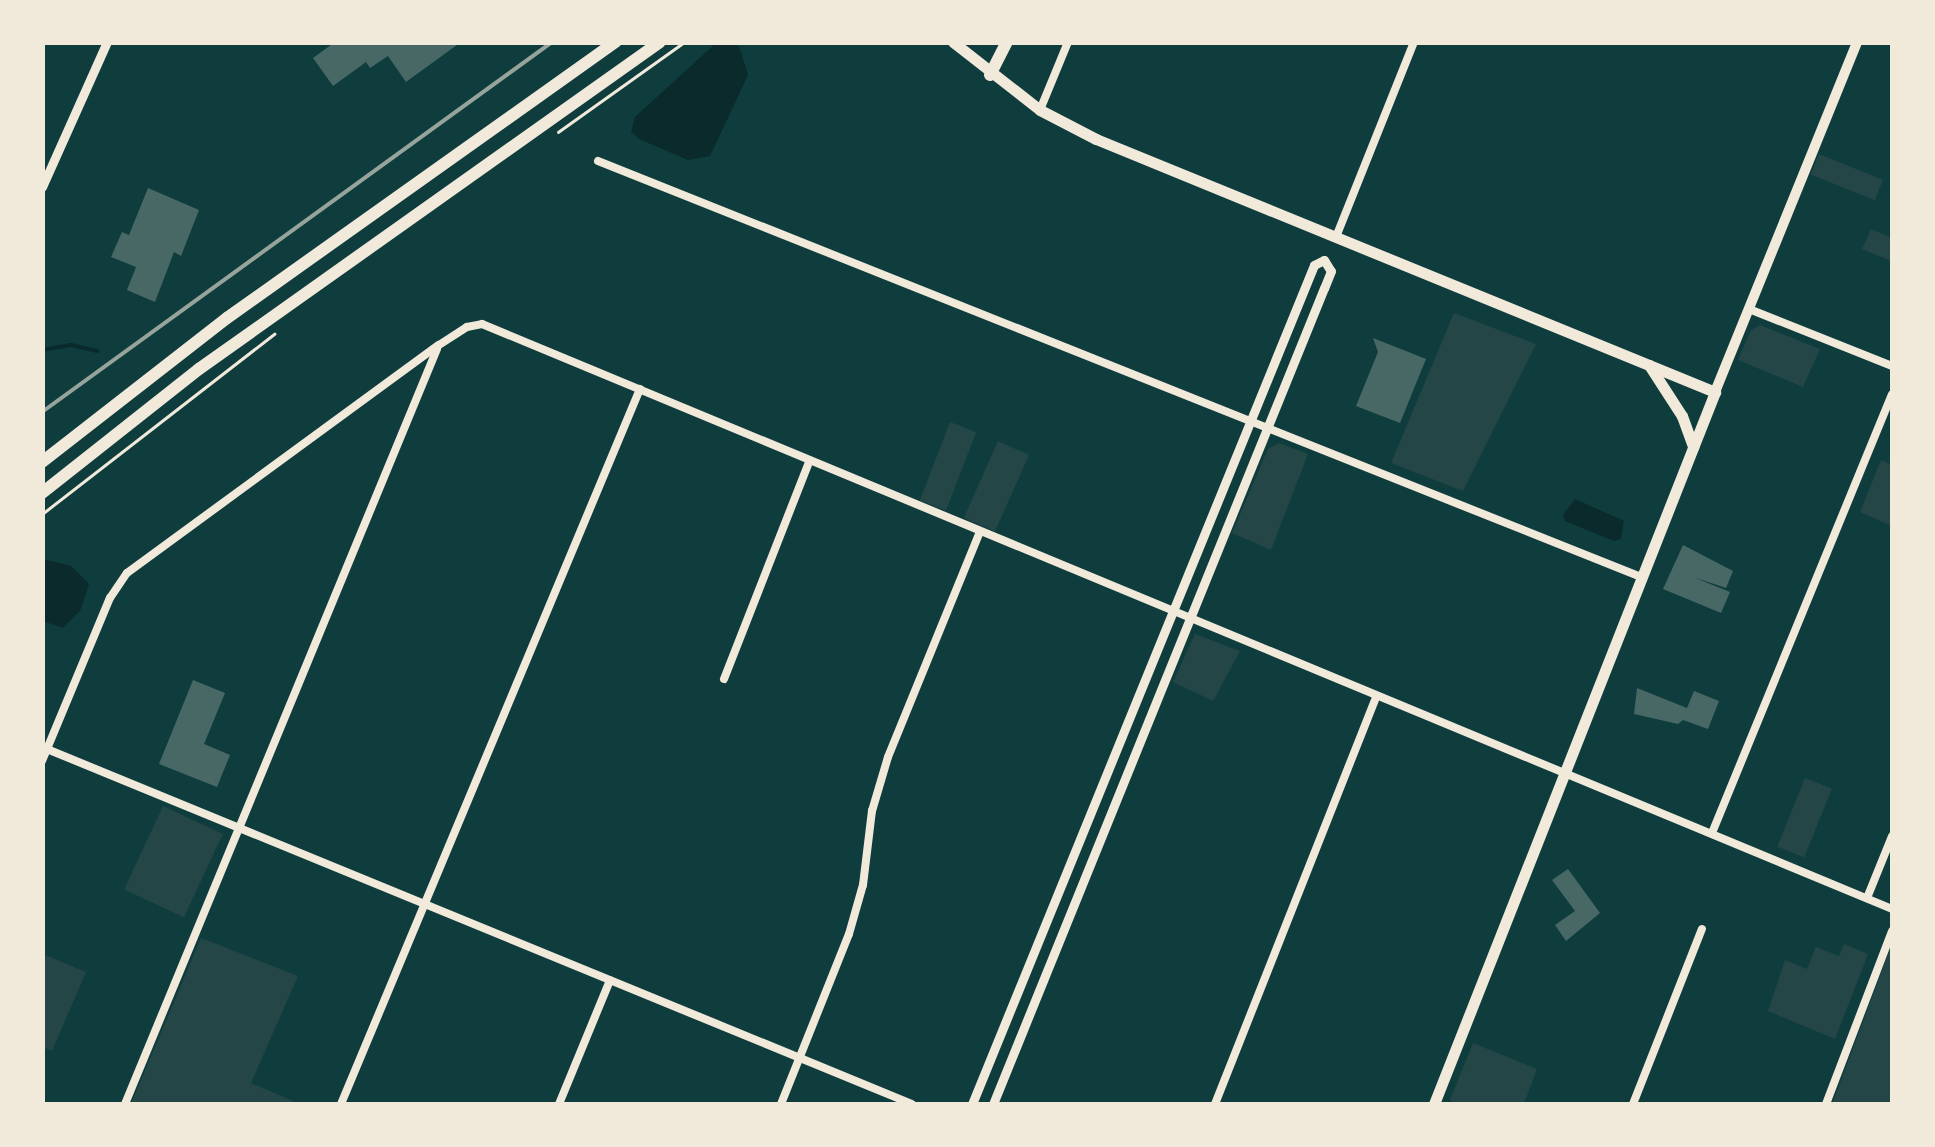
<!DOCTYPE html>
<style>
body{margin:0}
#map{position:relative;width:1935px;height:1147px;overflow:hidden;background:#0f3d3e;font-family:"DM Sans",sans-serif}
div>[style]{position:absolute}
.green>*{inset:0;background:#244646;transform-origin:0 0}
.water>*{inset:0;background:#0a2a2b}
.stream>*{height:4px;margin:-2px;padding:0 2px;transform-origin:2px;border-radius:2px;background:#0a2a2b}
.building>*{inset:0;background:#486865}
.path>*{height:2.5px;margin:-1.25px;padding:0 1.25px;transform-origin:1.25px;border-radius:1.25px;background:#f1e9da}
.minor>*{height:8px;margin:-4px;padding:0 4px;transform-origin:4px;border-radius:4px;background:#f1e9da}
.tertiary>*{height:9px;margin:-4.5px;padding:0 4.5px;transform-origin:4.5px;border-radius:4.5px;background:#f1e9da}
.secondary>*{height:10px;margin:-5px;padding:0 5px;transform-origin:5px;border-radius:5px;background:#f1e9da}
.primary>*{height:11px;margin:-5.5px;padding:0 5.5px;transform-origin:5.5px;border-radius:5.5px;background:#f1e9da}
.trunk>*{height:12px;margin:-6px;padding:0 6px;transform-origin:6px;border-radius:6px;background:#f1e9da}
.rail>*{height:4px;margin:-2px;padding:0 2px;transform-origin:2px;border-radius:2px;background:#97a49c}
span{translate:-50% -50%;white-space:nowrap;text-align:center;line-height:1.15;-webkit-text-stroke:8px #f1e9da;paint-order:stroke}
.frame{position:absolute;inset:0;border:45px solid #f1e9da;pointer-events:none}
</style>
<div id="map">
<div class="green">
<div style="left:1819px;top:154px;width:69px;height:22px;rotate:22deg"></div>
<div style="clip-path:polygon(1871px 229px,1892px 238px,1892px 261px,1862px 249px)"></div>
<div style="clip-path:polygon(1454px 313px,1536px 344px,1463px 491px,1391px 463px)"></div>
<div style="clip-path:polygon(1760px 325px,1820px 349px,1803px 387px,1738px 360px,1751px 330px)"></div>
<div style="left:950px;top:422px;width:28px;height:84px;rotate:21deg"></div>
<div style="left:998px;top:441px;width:34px;height:84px;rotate:24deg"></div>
<div style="clip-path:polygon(1279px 443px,1308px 454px,1271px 550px,1232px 533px,1268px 449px)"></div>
<div style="clip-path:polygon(1881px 460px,1892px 465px,1892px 526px,1860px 512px)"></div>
<div style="clip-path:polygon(1195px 634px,1240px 651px,1213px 701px,1173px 682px)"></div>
<div style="left:1805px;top:778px;width:29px;height:74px;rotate:22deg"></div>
<div style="left:163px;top:806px;width:66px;height:92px;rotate:25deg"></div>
<div style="clip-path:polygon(201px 938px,298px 976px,251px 1083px,300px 1104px,131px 1104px)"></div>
<div style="clip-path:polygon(1844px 944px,1868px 954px,1835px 1039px,1768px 1011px,1785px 960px,1807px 969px,1816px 947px,1839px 956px)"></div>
<div style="clip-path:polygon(1892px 944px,1892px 1104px,1832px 1104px,1839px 1086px)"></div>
<div style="clip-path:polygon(43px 954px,86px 972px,52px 1051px,43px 1047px)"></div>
<div style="clip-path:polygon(1473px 1043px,1537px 1069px,1524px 1104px,1455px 1104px,1450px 1100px)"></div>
</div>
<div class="water">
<div style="clip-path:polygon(716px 43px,739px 46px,748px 75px,710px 156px,688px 160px,639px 139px,631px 132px,635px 117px)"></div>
<div style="clip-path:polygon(1575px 499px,1624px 521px,1621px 539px,1614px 541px,1565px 521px,1563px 515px)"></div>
<div style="clip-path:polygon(43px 559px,71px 566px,89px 584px,80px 611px,63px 628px,43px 621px)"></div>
</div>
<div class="stream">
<div style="left:42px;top:350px;width:29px;rotate:-10deg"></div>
<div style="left:71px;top:345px;width:27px;rotate:13deg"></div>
</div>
<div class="building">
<div style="clip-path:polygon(335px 42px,461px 42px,406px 82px,388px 56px,370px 68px,366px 62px,333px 86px,313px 58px)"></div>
<div style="clip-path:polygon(148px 188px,199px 210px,181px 256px,174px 252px,155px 302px,127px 290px,136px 267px,111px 257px,122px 232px,129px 235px)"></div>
<div style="clip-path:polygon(1373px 338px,1426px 359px,1400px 423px,1356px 406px,1378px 352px)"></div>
<div style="clip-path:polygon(1683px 545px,1733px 571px,1726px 588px,1693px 577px,1730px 592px,1721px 613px,1663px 589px)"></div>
<div style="clip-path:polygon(193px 680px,225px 693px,204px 744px,230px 755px,217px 787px,159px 764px)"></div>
<div style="clip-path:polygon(1637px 688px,1687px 708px,1694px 691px,1719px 701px,1708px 729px,1683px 720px,1678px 724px,1634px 714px)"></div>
<div style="clip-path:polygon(1568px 869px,1600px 913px,1566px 941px,1555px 925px,1575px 911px,1552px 880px)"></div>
</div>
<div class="path">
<div style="left:558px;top:132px;width:155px;rotate:-35.5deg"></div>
<div style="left:42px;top:514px;width:294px;rotate:-37.8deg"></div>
</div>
<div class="minor">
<div style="left:1040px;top:110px;width:74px;rotate:-67.6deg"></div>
<div style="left:598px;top:161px;width:1123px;rotate:21.74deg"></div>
<div style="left:1336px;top:237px;width:210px;rotate:-68.2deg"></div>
<div style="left:1749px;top:309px;width:154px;rotate:21.7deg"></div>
<div style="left:724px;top:679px;width:235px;rotate:-68.6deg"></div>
<div style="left:42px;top:747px;width:940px;rotate:22.31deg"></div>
<div style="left:42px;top:761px;width:177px;rotate:-67.4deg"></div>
<div style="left:110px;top:598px;width:30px;rotate:-56deg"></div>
<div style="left:127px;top:573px;width:386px;rotate:-36.2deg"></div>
<div style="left:439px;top:345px;width:33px;rotate:-33deg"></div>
<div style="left:467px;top:327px;width:15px;rotate:-11deg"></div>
<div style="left:482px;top:324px;width:1527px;rotate:22.53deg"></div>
<div style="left:1712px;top:833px;width:474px;rotate:-67.7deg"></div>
<div style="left:1867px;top:898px;width:67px;rotate:-68deg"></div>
<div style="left:125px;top:1104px;width:817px;rotate:-67.55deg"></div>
<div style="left:341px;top:1104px;width:775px;rotate:-67.31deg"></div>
<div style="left:559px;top:1104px;width:134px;rotate:-67.6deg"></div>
<div style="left:781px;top:1104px;width:183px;rotate:-68.2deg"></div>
<div style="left:849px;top:934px;width:51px;rotate:-74.1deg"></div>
<div style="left:863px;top:885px;width:75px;rotate:-83.1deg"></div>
<div style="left:872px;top:811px;width:56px;rotate:-73.5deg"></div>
<div style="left:888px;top:757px;width:243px;rotate:-67.8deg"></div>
<div style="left:1215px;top:1104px;width:438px;rotate:-68.4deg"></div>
<div style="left:1633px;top:1104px;width:188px;rotate:-68.5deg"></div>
<div style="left:1826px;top:1104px;width:185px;rotate:-69.1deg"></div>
</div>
<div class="tertiary">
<div style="left:42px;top:187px;width:159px;rotate:-65.9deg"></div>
<div style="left:972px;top:1104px;width:906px;rotate:-67.82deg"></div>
<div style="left:1314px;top:265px;width:11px;rotate:-27deg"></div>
<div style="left:1324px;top:260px;width:13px;rotate:58deg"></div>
<div style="left:1331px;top:271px;width:18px;rotate:112deg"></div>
<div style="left:1324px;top:288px;width:881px;rotate:112.08deg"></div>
</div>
<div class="secondary">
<div style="left:1715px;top:392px;width:378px;rotate:-67.9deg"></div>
</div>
<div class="primary">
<div style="left:953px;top:42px;width:110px;rotate:38deg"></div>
<div style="left:1040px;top:110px;width:63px;rotate:27.4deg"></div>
<div style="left:1096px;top:139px;width:669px;rotate:22.23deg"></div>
<div style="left:1715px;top:392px;width:765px;rotate:111.54deg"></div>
<div style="left:1649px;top:365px;width:61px;rotate:57.1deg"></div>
<div style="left:1682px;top:416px;width:33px;rotate:70deg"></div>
</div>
<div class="trunk">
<div style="left:990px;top:75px;width:37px;rotate:-63deg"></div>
<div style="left:42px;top:462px;width:234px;rotate:-37.9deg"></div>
<div style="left:227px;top:318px;width:477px;rotate:-35.4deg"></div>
<div style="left:42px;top:493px;width:200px;rotate:-38.3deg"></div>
<div style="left:199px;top:369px;width:565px;rotate:-35.35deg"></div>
</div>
<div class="rail">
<div style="left:42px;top:412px;width:630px;rotate:-35.96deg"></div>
</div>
<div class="frame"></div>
</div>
